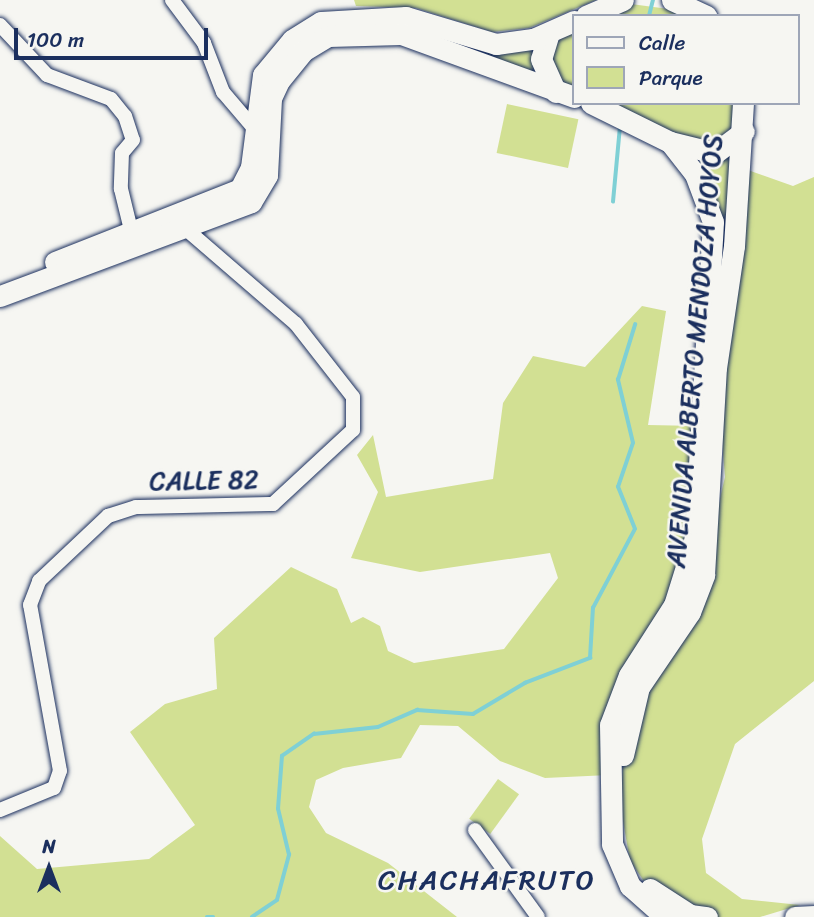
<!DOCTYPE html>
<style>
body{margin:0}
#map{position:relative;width:814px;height:917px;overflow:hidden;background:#f6f6f2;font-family:Sriracha,sans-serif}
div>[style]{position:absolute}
.green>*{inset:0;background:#d2e093;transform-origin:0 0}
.stream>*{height:3.5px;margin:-1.75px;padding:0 1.75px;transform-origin:1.75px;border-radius:1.75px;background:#7fd0d5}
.roads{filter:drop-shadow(0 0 2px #1b2f5e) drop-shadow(0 0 2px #1b2f5e)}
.minor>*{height:14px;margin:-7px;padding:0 7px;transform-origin:7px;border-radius:7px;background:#f6f6f2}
.primary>*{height:21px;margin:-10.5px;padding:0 10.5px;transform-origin:10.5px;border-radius:10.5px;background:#f6f6f2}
span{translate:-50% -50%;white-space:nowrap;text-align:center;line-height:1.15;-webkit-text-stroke:5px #f6f6f2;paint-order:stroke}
.street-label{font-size:26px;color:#1b2f5e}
.neighbourhood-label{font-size:28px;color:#1b2f5e;letter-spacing:2px}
.legend{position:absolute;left:572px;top:14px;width:228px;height:91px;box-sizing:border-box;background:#f6f6f2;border:2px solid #9ea6b7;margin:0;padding:9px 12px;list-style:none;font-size:21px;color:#1b2f5e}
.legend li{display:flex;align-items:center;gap:14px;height:35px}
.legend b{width:35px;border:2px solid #9ea6b7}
.north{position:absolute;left:14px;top:833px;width:70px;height:70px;-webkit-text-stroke:5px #f6f6f2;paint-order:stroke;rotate:0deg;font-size:19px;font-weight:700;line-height:28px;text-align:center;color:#1b2f5e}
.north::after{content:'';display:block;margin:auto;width:24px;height:32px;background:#1b2f5e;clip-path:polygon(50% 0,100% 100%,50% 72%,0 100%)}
.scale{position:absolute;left:14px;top:28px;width:194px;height:32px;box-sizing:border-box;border:4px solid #1b2f5e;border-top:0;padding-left:9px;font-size:21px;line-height:24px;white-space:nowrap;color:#1b2f5e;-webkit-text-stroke:5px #f6f6f2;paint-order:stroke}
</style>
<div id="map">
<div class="green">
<div style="clip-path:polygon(354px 0,596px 0,529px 28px,492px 32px,416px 8px,356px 6px)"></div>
<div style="clip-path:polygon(631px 4px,676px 10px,690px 16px,602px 16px)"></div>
<div style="clip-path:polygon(574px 29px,574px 88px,554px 80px,546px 58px,553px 39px)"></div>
<div style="clip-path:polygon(539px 44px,541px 80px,478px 53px,510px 51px)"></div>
<div style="clip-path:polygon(613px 103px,739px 103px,735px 134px,714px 147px,697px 144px)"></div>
<div style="left:507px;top:104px;width:73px;height:50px;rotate:12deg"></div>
<div style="clip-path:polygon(735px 150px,730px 222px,708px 351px,718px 276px,690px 156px)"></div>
<div style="clip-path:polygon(745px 169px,793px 186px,814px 177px,814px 681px,735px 744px,702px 839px,706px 873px,742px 899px,800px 905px,760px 917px,707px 917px,648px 887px,630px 861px,621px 810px,624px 730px,710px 541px,725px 477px,716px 368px)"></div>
<div style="clip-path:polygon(642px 306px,666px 311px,648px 425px,698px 426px,687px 571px,609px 775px,545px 778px,500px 761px,458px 726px,420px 725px,401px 758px,343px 768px,316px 780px,309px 807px,326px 833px,388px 863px,457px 917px,0 917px,0 836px,37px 869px,149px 859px,195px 825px,130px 732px,165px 704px,217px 689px,214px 638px,291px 567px,337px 589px,351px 623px,363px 617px,380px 626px,388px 651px,414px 663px,504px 649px,558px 578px,550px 553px,420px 572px,351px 558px,378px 492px,357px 455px,373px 435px,386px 497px,493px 479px,503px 403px,533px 356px,585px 367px)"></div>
<div style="left:498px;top:779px;width:26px;height:49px;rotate:36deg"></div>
</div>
<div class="stream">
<div style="left:649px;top:16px;width:16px;rotate:-76deg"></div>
<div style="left:613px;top:202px;width:76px;rotate:-84.7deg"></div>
<div style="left:207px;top:917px;width:6px"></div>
<div style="left:252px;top:917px;width:30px;rotate:-34deg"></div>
<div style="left:277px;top:900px;width:47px;rotate:-75.1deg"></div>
<div style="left:289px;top:855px;width:47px;rotate:-103.4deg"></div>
<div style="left:278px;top:809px;width:53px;rotate:-85.7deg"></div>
<div style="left:282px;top:756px;width:39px;rotate:-35deg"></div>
<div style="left:314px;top:734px;width:64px;rotate:-6.2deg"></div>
<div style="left:378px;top:727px;width:43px;rotate:-23.6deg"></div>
<div style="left:417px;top:710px;width:56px;rotate:4.1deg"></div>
<div style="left:473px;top:714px;width:61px;rotate:-30.8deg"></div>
<div style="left:525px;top:683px;width:70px;rotate:-21deg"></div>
<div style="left:590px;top:658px;width:50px;rotate:-86.6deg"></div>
<div style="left:593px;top:608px;width:89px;rotate:-62deg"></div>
<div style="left:635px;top:529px;width:45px;rotate:-112deg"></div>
<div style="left:618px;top:487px;width:46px;rotate:-71.2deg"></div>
<div style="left:633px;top:443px;width:65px;rotate:-103.4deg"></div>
<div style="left:618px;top:380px;width:58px;rotate:-72.8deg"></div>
</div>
<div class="roads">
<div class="minor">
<div style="left:172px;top:0;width:54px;rotate:53.3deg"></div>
<div style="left:204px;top:43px;width:53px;rotate:68.8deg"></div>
<div style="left:223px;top:92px;width:45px;rotate:49.5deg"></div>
<div style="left:0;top:25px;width:69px;rotate:46.8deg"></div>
<div style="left:47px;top:75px;width:68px;rotate:20.6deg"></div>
<div style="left:111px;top:99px;width:22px;rotate:51deg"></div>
<div style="left:125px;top:116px;width:25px;rotate:72deg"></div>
<div style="left:133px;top:140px;width:17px;rotate:130deg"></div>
<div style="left:122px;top:153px;width:36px;rotate:92deg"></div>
<div style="left:121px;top:189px;width:46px;rotate:76.3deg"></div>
<div style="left:0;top:810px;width:58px;rotate:-22.2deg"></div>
<div style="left:54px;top:788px;width:18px;rotate:-71deg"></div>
<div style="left:60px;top:771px;width:169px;rotate:-100.2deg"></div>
<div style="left:30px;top:605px;width:26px;rotate:-69deg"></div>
<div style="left:39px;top:581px;width:95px;rotate:-43.3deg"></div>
<div style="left:108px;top:516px;width:29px;rotate:-18deg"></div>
<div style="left:136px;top:507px;width:137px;rotate:-1.3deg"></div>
<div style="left:273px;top:504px;width:109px;rotate:-42.8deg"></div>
<div style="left:353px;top:430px;width:33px;rotate:-90deg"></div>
<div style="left:353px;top:397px;width:93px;rotate:-128deg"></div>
<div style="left:296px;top:324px;width:144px;rotate:-139.2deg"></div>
<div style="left:475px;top:830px;width:107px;rotate:54.1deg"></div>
</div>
<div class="primary">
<div style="left:672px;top:0;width:38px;rotate:25deg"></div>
<div style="left:586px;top:16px;width:40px;rotate:-23.4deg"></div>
<div style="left:549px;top:33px;width:27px;rotate:107deg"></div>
<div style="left:541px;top:59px;width:36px;rotate:66deg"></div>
<div style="left:591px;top:103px;width:88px;rotate:26.3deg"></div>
<div style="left:670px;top:142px;width:41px;rotate:52deg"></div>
<div style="left:695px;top:174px;width:51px;rotate:69.4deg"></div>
<div style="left:713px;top:222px;width:317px;rotate:93.3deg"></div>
<div style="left:695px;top:538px;width:70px;rotate:107.4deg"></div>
<div style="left:674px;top:605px;width:83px;rotate:122.7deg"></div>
<div style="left:629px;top:675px;width:53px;rotate:110.8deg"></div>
<div style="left:610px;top:725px;width:119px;rotate:89deg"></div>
<div style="left:612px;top:844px;width:46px;rotate:66.8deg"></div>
<div style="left:630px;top:886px;width:47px;rotate:41.5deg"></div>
<div style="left:670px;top:142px;width:46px;rotate:13.7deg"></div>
<div style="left:715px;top:153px;width:36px;rotate:-37deg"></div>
<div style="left:55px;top:262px;width:199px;rotate:-21.5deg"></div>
<div style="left:240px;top:189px;width:25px;rotate:-63deg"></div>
<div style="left:251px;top:167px;width:93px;rotate:-82.6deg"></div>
<div style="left:263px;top:75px;width:45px;rotate:-50.4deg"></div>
<div style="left:292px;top:40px;width:34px;rotate:-32deg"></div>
<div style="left:321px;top:22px;width:85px;rotate:-3.4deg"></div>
<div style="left:406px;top:17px;width:94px;rotate:16.7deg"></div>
<div style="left:496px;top:44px;width:37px;rotate:-8deg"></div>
<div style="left:533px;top:39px;width:45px;rotate:-23.7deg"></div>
<div style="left:0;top:296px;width:268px;rotate:-20.5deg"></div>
<div style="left:251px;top:202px;width:31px;rotate:-59deg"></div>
<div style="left:267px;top:175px;width:77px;rotate:-87deg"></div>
<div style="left:271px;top:98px;width:19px;rotate:-65deg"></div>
<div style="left:279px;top:81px;width:38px;rotate:-51deg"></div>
<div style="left:303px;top:51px;width:29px;rotate:-31deg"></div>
<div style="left:328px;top:36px;width:73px;rotate:-1.6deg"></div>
<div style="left:401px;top:34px;width:184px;rotate:20deg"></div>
<div style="left:623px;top:755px;width:70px;rotate:-76.8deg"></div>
<div style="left:639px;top:687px;width:91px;rotate:-55.8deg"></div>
<div style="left:690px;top:612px;width:40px;rotate:-69deg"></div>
<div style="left:704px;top:575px;width:207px;rotate:-86.7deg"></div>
<div style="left:716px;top:368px;width:123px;rotate:-81.6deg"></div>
<div style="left:734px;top:246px;width:143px;rotate:-86.4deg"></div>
<div style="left:650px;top:889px;width:48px;rotate:33deg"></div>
<div style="left:690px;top:915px;width:17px;rotate:7deg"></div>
<div style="left:795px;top:917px;width:19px;rotate:-3deg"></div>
</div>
</div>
<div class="street-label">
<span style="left:695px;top:351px;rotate:-85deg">AVENIDA ALBERTO MENDOZA HOYOS</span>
<span style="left:204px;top:481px;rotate:-1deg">CALLE 82</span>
</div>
<div class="neighbourhood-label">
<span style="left:487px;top:880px">CHACHAFRUTO</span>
</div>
<ul class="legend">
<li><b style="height:9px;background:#f6f6f2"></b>Calle</li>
<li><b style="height:19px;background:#d2e093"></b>Parque</li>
</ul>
<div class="north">N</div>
<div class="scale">100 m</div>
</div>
